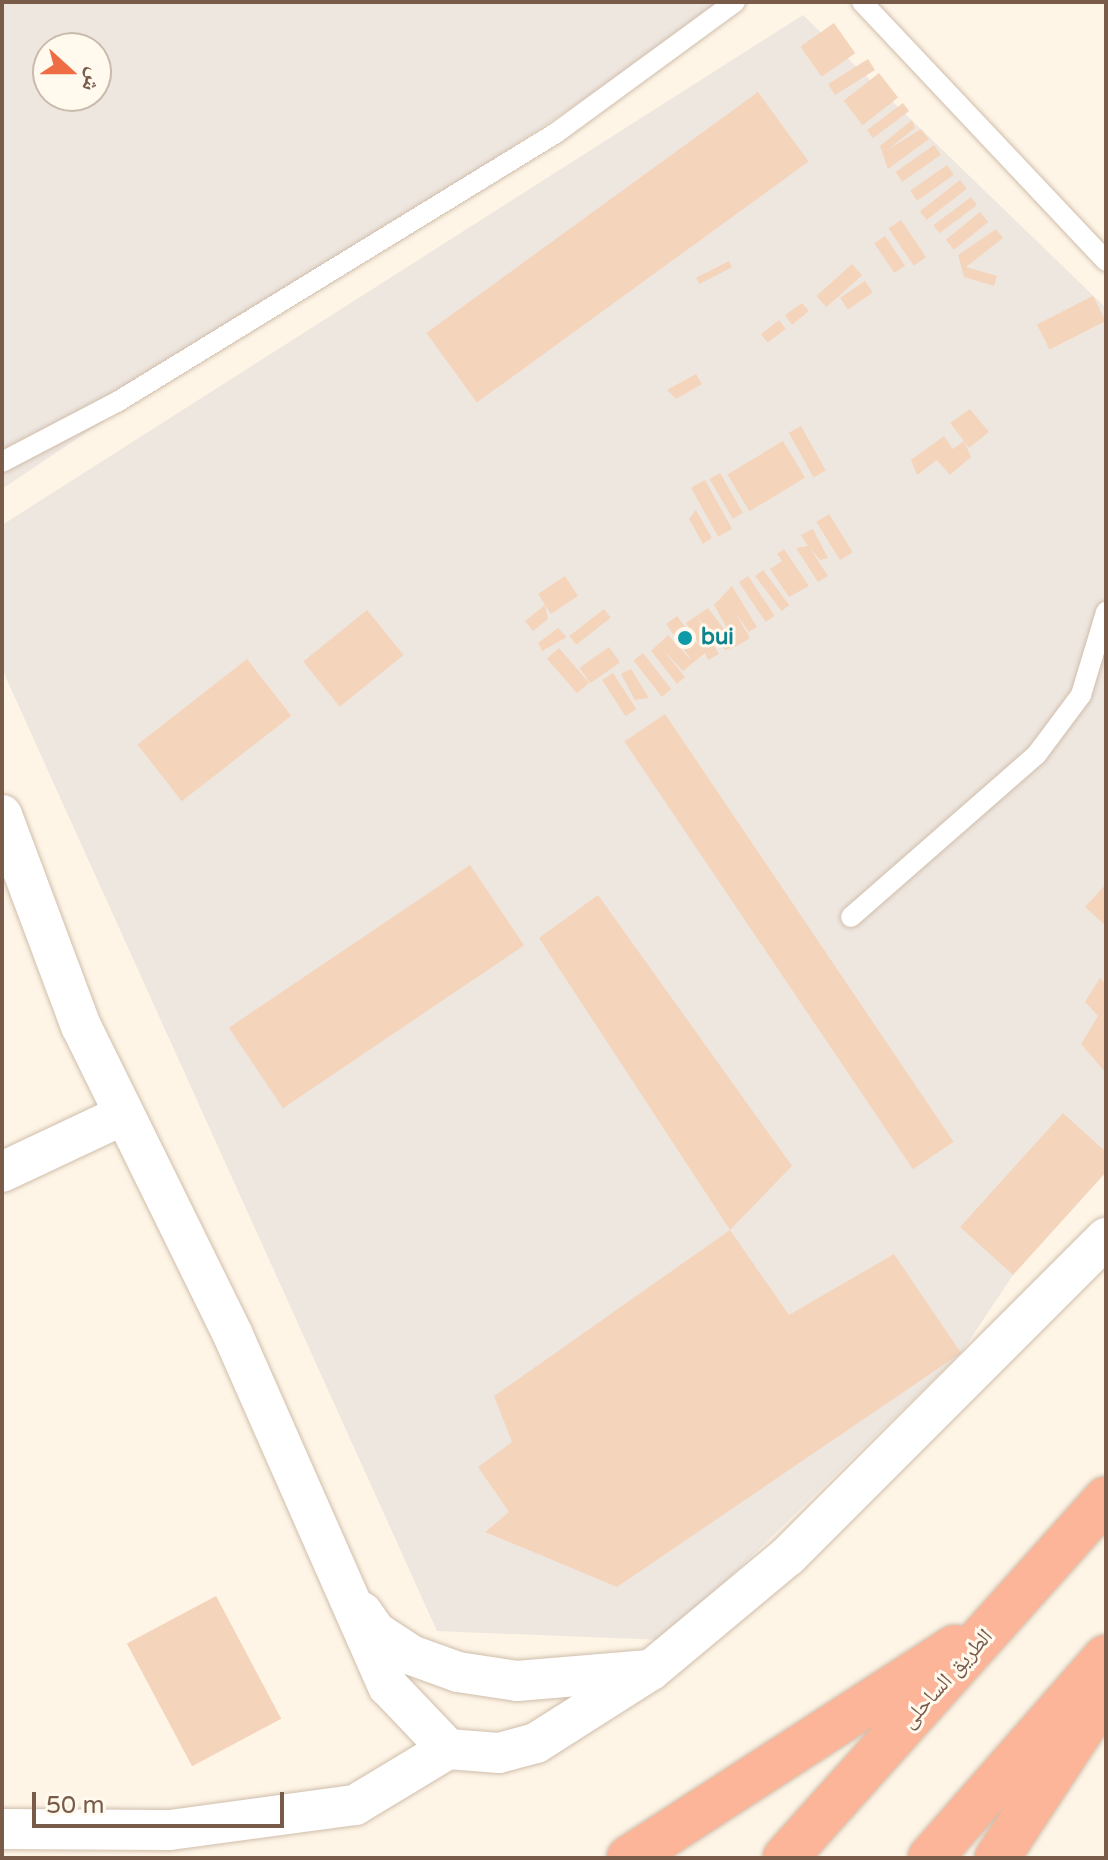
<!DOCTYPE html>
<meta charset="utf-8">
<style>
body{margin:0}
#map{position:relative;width:1108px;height:1860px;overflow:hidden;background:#fef5e6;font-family:"Varela Round","Noto Naskh Arabic",sans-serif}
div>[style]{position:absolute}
.industrial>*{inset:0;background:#eee7e0}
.building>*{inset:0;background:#f5d4bc;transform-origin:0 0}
.roads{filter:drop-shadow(0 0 2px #d0bdab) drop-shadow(0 0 2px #d0bdab)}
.lane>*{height:20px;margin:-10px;padding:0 10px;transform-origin:10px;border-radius:10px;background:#fff}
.street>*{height:40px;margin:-20px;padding:0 20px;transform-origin:20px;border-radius:20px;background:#fff}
.highway>*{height:44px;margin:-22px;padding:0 22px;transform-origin:22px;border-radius:22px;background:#fcb599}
.dots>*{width:22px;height:22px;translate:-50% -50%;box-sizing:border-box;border:4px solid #fff9ee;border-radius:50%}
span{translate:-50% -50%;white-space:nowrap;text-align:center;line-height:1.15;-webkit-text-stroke:6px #fff9ee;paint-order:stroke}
.culture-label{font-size:22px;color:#0d838f;font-weight:700}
.left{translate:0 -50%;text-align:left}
.street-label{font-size:22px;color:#795b49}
.frame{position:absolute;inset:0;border:4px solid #795b49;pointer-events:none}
.north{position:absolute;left:32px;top:32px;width:80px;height:80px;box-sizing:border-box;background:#fff9ee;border:2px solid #c9baac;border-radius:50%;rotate:111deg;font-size:22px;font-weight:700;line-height:32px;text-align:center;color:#795b49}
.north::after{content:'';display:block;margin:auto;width:28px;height:36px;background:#ef6d44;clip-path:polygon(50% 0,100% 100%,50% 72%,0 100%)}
.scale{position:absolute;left:32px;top:1792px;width:252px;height:36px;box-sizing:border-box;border:4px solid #795b49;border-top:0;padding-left:10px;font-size:24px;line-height:28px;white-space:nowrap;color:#795b49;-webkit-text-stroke:6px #fff9ee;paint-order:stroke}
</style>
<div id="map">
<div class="industrial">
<div style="clip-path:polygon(evenodd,2px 2px,729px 2px,2px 489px,2px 2px,48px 48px,96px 48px,96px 96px,48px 96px,48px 48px)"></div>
<div style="clip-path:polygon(803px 15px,1106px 308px,1106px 1172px,1013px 1275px,961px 1353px,665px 1640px,437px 1631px,2px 669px,2px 525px)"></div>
</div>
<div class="building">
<div style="left:834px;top:23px;width:37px;height:41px;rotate:55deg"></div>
<div style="left:868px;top:59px;width:13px;height:47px;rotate:58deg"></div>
<div style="left:879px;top:73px;width:31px;height:45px;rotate:52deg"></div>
<div style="left:758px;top:92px;width:86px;height:410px;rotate:54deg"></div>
<div style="left:903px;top:103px;width:10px;height:45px;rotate:53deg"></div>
<div style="clip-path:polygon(912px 120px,915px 128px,887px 150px,921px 129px,929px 139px,888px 169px,880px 146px)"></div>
<div style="left:934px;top:145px;width:12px;height:47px;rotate:55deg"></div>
<div style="left:947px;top:165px;width:12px;height:45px;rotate:55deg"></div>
<div style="left:960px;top:180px;width:11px;height:51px;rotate:52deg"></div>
<div style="left:971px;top:197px;width:10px;height:47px;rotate:53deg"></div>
<div style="left:980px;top:212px;width:13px;height:44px;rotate:51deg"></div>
<div style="left:901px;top:220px;width:45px;height:15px;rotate:56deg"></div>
<div style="clip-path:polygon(996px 229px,1003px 238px,966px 267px,997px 276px,994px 286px,964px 277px,958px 255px)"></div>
<div style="left:885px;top:236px;width:36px;height:13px;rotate:56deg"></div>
<div style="left:729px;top:261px;width:7px;height:37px;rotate:63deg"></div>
<div style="left:852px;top:264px;width:15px;height:48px;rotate:48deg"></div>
<div style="left:865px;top:281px;width:14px;height:30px;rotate:56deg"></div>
<div style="left:1093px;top:296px;width:28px;height:63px;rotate:63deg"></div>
<div style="clip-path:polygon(802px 303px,809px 311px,792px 325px,785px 315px)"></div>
<div style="left:779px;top:320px;width:11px;height:23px;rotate:52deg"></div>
<div style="clip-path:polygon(696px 374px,702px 384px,676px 399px,667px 390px)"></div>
<div style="clip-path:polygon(970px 409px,989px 432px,969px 448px,964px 441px,971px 457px,950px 475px,937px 460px,917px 475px,911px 460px,944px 436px,953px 449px,964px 441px,950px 423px)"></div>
<div style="left:801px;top:426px;width:51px;height:14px;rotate:61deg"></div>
<div style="left:783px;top:441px;width:43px;height:65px;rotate:59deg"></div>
<div style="left:720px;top:473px;width:46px;height:12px;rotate:60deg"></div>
<div style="left:705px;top:480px;width:56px;height:16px;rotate:61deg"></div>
<div style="clip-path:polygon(696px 510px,712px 538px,703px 544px,689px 519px)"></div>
<div style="left:829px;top:514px;width:45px;height:15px;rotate:58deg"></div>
<div style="clip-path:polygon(813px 529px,828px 558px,820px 560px,810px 548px,828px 576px,818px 582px,796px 548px,808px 546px,801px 535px)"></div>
<div style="clip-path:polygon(784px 549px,809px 586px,789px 597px,770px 569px,782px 561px,777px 554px)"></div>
<div style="left:763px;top:570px;width:44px;height:10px;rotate:53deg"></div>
<div style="clip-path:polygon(565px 576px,578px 596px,551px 614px,545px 605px,548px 619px,533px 631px,525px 621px,545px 605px,538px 594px)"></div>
<div style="left:748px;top:576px;width:48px;height:11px;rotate:56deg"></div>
<div style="clip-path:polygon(732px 586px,757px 627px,749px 632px,735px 612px,750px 638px,737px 646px,714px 605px)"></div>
<div style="clip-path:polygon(708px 608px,737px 646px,725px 650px,697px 617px,719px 654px,708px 660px,705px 653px,683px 671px,663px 650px,685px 677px,677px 684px,651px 651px,668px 635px,692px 661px,666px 624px,677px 616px,702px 649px,686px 623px)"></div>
<div style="left:604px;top:609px;width:11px;height:44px;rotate:52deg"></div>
<div style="left:367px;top:610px;width:58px;height:82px;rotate:51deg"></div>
<div style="clip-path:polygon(558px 628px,567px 637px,542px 651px,538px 643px)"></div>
<div style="left:609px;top:647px;width:19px;height:36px;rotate:55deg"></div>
<div style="left:559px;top:648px;width:46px;height:16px;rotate:49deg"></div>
<div style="left:643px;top:653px;width:46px;height:12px;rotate:52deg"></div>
<div style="left:247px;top:659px;width:72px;height:139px;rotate:52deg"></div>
<div style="clip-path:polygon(631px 669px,649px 698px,635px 700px,621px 674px)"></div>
<div style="left:613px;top:673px;width:43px;height:13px;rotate:57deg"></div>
<div style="left:665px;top:714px;width:516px;height:49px;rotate:56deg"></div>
<div style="left:470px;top:865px;width:97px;height:291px;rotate:56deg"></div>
<div style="clip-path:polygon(1106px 884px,1106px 926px,1085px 907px)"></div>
<div style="clip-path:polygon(598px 895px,792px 1166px,730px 1230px,539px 938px)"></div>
<div style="clip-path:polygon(1100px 978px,1106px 984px,1106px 1073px,1081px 1044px,1098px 1016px,1085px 1002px)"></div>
<div style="clip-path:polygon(1063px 1113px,1106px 1152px,1106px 1172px,1013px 1275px,960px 1227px)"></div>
<div style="clip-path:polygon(730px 1230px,789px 1315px,894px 1254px,961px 1353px,617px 1587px,485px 1532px,509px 1512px,478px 1467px,512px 1442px,494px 1396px)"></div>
<div style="left:216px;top:1596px;width:139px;height:101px;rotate:62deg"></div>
</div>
<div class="roads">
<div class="lane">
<div style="left:862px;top:2px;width:356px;rotate:46.7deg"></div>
<div style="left:2px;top:462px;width:130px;rotate:-27.6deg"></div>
<div style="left:117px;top:402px;width:515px;rotate:-31.5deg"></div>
<div style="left:556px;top:133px;width:222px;rotate:-36.2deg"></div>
<div style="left:851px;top:917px;width:247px;rotate:-41.2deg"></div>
<div style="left:1037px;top:754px;width:74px;rotate:-53.3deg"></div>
<div style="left:1081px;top:695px;width:87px;rotate:-73.2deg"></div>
</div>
<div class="street">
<div style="left:2px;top:815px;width:225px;rotate:69.5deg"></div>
<div style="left:81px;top:1026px;width:344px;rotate:63.8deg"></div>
<div style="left:233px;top:1335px;width:384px;rotate:66.2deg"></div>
<div style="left:388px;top:1686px;width:87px;rotate:46.4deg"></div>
<div style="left:448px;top:1749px;width:51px;rotate:4.5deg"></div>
<div style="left:499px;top:1753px;width:38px;rotate:-15deg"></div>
<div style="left:536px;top:1743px;width:136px;rotate:-32.4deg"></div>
<div style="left:651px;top:1670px;width:178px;rotate:-39.8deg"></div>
<div style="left:788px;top:1556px;width:450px;rotate:-45deg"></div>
<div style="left:2px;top:1172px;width:134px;rotate:-25.2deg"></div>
<div style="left:362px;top:1612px;width:24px;rotate:55deg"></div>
<div style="left:376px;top:1632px;width:42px;rotate:33.3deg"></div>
<div style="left:411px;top:1655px;width:50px;rotate:19.9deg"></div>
<div style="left:458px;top:1672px;width:60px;rotate:8.7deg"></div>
<div style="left:517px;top:1681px;width:132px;rotate:-4.8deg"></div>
<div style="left:2px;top:1829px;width:168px;rotate:0.3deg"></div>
<div style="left:170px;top:1830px;width:187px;rotate:-7.7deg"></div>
<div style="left:355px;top:1805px;width:109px;rotate:-31.1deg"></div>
</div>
<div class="highway">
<div style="left:629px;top:1858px;width:388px;rotate:-32.9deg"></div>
<div style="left:785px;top:1858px;width:482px;rotate:-48.2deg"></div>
<div style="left:930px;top:1858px;width:267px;rotate:-48.8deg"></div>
<div style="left:997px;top:1858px;width:199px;rotate:-56.7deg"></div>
</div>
</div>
<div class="dots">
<div style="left:685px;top:638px;background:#0f9aa8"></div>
</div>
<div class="culture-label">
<span class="left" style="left:701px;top:638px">bui</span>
</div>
<div class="street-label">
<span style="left:947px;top:1679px;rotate:-48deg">الطريق الساحلى</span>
</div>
<div class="frame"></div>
<div class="north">ش</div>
<div class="scale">50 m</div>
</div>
